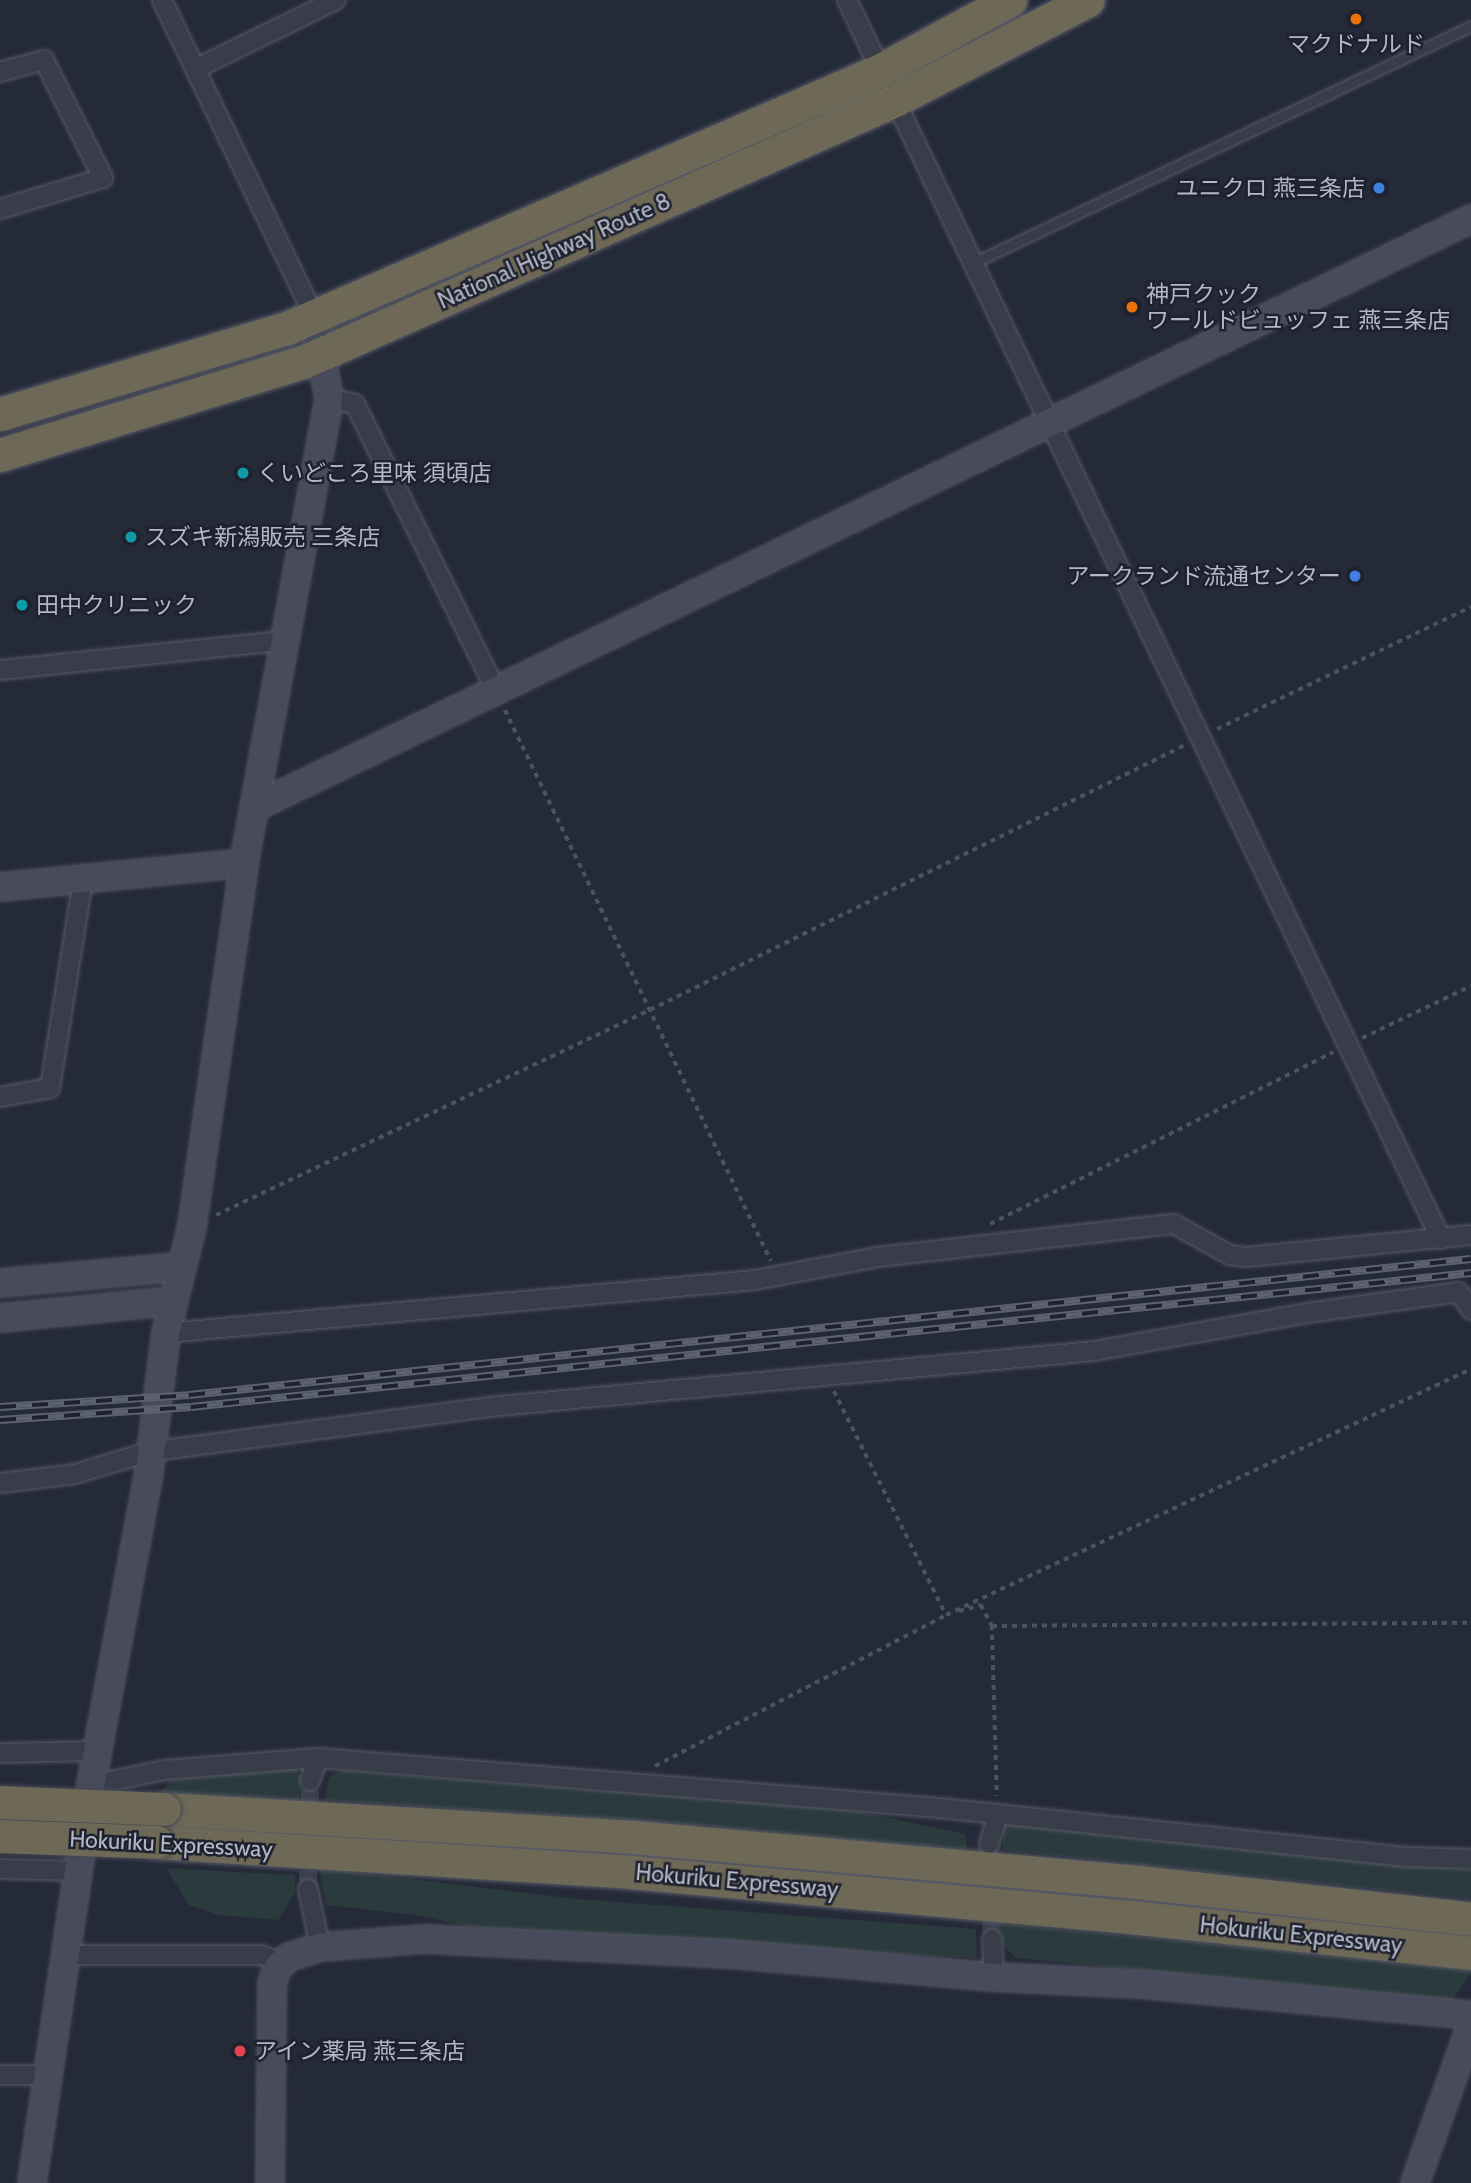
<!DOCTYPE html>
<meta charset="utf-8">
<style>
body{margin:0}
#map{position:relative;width:1471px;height:2183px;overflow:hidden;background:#252a38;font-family:Cabin,"Noto Sans JP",sans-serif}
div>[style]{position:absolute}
.green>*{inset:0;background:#2b3a3d}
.street-tunnel>*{height:18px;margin-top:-9px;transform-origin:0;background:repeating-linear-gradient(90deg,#3a3f4d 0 18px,transparent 0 27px)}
.path>*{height:3.5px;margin-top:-1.75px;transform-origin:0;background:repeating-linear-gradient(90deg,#49555b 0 5px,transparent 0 10px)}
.roads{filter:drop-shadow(0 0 2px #575a67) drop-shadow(0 0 2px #575a67)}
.lane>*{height:9px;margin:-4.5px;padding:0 4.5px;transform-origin:4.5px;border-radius:4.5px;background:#393c49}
.street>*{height:18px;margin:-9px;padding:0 9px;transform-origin:9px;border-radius:9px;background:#393c49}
.secondary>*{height:26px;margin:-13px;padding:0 13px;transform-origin:13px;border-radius:13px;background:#474b5b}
.highway>*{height:33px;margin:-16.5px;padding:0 16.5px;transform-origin:16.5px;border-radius:16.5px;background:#6e6957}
.rail>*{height:8px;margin-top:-4px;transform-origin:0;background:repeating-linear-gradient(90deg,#1e212e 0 16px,#5d6271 0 32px);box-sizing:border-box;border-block:2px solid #5d6271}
.bridges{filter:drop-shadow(0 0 2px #444754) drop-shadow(0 0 2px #444754)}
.highway-bridge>*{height:33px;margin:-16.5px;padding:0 16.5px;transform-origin:16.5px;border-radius:16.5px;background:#6e6957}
.dots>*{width:19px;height:19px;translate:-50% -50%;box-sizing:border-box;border:4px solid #1e212e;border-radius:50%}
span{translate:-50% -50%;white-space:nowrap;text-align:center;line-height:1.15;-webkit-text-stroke:5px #1e212e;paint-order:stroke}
.poi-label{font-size:23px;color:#b4b7c5}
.right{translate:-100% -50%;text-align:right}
.left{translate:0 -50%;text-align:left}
.street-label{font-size:23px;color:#b4b7c5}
</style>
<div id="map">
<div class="green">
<div style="clip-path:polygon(294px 1766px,303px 1780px,298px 1806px,160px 1794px,174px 1775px)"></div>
<div style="clip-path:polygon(340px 1770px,851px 1810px,965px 1834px,968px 1856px,710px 1826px,325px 1800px,329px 1777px)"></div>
<div style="clip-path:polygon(1012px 1818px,1471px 1870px,1471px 1899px,1003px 1850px,1003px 1827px)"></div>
<div style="clip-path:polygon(166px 1868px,295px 1875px,295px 1893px,278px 1920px,219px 1915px,189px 1905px)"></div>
<div style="clip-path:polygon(319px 1868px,577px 1899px,976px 1929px,977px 1958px,516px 1936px,415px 1915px,326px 1905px)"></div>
<div style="clip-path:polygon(1000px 1924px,1471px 1968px,1471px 1974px,1452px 2000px,1016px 1958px,1003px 1946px)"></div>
</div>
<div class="street-tunnel">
<div style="left:990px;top:1861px;width:78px;rotate:88.5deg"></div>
<div style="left:308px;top:1889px;width:108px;rotate:-88.9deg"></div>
</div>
<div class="path">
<div style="left:505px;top:710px;width:612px;rotate:64.23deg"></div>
<div style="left:1217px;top:729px;width:282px;rotate:-25.7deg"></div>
<div style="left:1362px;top:1038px;width:121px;rotate:-25.5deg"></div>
<div style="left:216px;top:1215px;width:480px;rotate:-25.3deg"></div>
<div style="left:650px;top:1010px;width:597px;rotate:-26.35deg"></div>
<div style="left:990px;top:1224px;width:384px;rotate:-26.6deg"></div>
<div style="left:834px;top:1391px;width:250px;rotate:63.4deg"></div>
<div style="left:981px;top:1605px;width:24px;rotate:62deg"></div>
<div style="left:992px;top:1626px;width:479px;rotate:-0.4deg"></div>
<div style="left:959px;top:1611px;width:23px;rotate:-15deg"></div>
<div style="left:992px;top:1625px;width:171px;rotate:88.3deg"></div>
<div style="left:655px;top:1766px;width:328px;rotate:-27.4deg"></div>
<div style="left:946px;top:1615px;width:580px;rotate:-25.11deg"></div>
</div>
<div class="roads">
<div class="lane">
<div style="left:973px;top:263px;width:552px;rotate:-25.45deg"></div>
</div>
<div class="street">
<div style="left:162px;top:0;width:351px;rotate:64.3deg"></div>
<div style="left:847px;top:0;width:1374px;rotate:64.39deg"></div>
<div style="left:195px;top:69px;width:157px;rotate:-26.1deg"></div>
<div style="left:0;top:72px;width:46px;rotate:-15.3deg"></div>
<div style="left:44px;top:60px;width:132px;rotate:63.4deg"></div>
<div style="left:103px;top:178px;width:108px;rotate:163.2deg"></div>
<div style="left:329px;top:398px;width:27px;rotate:13deg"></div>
<div style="left:355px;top:404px;width:321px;rotate:63.8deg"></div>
<div style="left:0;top:670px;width:284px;rotate:-5.9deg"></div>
<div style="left:0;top:1097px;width:51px;rotate:-10.2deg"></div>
<div style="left:50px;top:1088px;width:212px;rotate:-81deg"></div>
<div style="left:166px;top:1333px;width:591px;rotate:-5.14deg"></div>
<div style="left:755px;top:1280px;width:125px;rotate:-10.6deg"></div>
<div style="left:878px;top:1257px;width:298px;rotate:-6.4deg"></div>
<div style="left:1174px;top:1224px;width:64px;rotate:29deg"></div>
<div style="left:1230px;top:1255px;width:16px;rotate:7deg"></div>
<div style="left:1246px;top:1257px;width:226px;rotate:-5.6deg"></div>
<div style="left:0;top:1483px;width:76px;rotate:-6.8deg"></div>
<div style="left:75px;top:1474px;width:76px;rotate:-16.8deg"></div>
<div style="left:148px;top:1452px;width:354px;rotate:-7.5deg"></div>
<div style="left:499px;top:1406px;width:598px;rotate:-5.28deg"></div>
<div style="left:1094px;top:1351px;width:216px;rotate:-10.1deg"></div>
<div style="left:1307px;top:1313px;width:153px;rotate:-7.9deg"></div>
<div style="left:1459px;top:1292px;width:22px;rotate:56deg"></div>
<div style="left:0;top:1753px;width:97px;rotate:-1.2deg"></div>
<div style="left:310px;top:1781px;width:24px;rotate:-71deg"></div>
<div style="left:91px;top:1785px;width:76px;rotate:-11.5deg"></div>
<div style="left:165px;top:1770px;width:153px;rotate:-4.5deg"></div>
<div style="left:318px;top:1758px;width:624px;rotate:4.6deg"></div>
<div style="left:940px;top:1808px;width:473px;rotate:6deg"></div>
<div style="left:1410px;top:1857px;width:61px;rotate:1.9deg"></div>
<div style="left:989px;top:1844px;width:31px;rotate:-73deg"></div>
<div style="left:0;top:1869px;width:79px;rotate:1.5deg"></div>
<div style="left:308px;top:1889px;width:59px;rotate:78.3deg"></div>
<div style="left:992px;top:1939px;width:38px;rotate:87deg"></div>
<div style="left:67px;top:1955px;width:195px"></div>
<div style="left:262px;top:1955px;width:22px;rotate:22deg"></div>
<div style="left:0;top:2075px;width:51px"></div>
</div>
<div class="secondary">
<div style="left:255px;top:807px;width:1351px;rotate:-25.81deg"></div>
<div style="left:0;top:887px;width:245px;rotate:-5.6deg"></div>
<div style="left:0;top:1283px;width:182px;rotate:-5.1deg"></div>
<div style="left:0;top:1318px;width:174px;rotate:-5.6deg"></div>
<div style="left:32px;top:2183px;width:402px;rotate:-81.6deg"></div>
<div style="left:91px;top:1785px;width:312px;rotate:-79.5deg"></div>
<div style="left:148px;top:1478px;width:146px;rotate:-82.9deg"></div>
<div style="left:166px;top:1333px;width:110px;rotate:-76.3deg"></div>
<div style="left:192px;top:1226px;width:367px;rotate:-81.8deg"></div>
<div style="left:244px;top:863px;width:473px;rotate:-79.6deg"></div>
<div style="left:329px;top:398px;width:83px;rotate:-100.4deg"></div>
<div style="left:270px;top:2183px;width:200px;rotate:-89.4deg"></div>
<div style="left:272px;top:1983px;width:17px;rotate:-69deg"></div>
<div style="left:278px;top:1967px;width:15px;rotate:-42deg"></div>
<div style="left:289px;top:1957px;width:33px;rotate:-18deg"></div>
<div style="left:320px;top:1947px;width:105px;rotate:-4.4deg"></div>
<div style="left:425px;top:1939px;width:306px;rotate:2.8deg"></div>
<div style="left:731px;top:1954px;width:264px;rotate:5deg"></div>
<div style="left:994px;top:1977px;width:147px;rotate:2.7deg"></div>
<div style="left:1141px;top:1984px;width:331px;rotate:5.4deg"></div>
<div style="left:1415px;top:2183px;width:167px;rotate:-70.4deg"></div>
</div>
<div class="highway">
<div style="left:0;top:414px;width:300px;rotate:-16.7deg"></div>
<div style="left:287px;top:328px;width:648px;rotate:-23.48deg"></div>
<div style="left:881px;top:70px;width:147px;rotate:-28.5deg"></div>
<div style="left:0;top:455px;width:317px;rotate:-17.1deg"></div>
<div style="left:303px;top:362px;width:647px;rotate:-23.87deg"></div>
<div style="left:895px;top:100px;width:217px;rotate:-27.4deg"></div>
<div style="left:164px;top:1809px;width:470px;rotate:3.4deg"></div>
<div style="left:633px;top:1837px;width:507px;rotate:5.09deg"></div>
<div style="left:1138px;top:1882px;width:335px;rotate:6.3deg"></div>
<div style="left:157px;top:1842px;width:475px;rotate:3.6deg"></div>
<div style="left:631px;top:1872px;width:501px;rotate:5.15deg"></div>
<div style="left:1130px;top:1917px;width:343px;rotate:6deg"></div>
</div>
</div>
<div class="rail">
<div style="left:0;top:1407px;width:189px;rotate:-3.6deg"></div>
<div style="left:189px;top:1395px;width:1289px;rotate:-6.06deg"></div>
<div style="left:0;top:1420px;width:191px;rotate:-3.9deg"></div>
<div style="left:191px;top:1407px;width:1287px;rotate:-5.98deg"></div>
</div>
<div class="bridges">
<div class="highway-bridge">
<div style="left:0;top:1802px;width:164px;rotate:2.4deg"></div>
<div style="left:0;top:1836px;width:157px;rotate:2.2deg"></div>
</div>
</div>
<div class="dots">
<div style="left:1356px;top:19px;background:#e8710a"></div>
<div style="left:1379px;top:188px;background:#3f7fe0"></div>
<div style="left:1132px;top:307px;background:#e8710a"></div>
<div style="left:243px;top:473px;background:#0f9aa8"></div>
<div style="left:131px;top:537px;background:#0f9aa8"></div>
<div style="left:1355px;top:576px;background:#3f7fe0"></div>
<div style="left:22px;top:605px;background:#0f9aa8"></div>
<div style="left:240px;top:2051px;background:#e0444e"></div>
</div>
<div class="poi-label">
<span style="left:1356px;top:44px">マクドナルド</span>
<span class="right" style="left:1365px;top:188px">ユニクロ 燕三条店</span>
<span class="left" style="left:1146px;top:307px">神戸クック<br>ワールドビュッフェ 燕三条店</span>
<span class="left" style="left:257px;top:473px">くいどころ里味 須頃店</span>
<span class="left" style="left:145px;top:537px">スズキ新潟販売 三条店</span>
<span class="right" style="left:1341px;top:576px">アークランド流通センター</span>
<span class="left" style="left:36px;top:605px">田中クリニック</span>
<span class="left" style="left:254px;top:2051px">アイン薬局 燕三条店</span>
</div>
<div class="street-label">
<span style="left:554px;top:251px;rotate:-24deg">National Highway Route 8</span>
<span style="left:171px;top:1844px;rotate:3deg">Hokuriku Expressway</span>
<span style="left:737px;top:1881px;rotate:5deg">Hokuriku Expressway</span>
<span style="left:1301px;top:1935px;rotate:6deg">Hokuriku Expressway</span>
</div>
</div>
